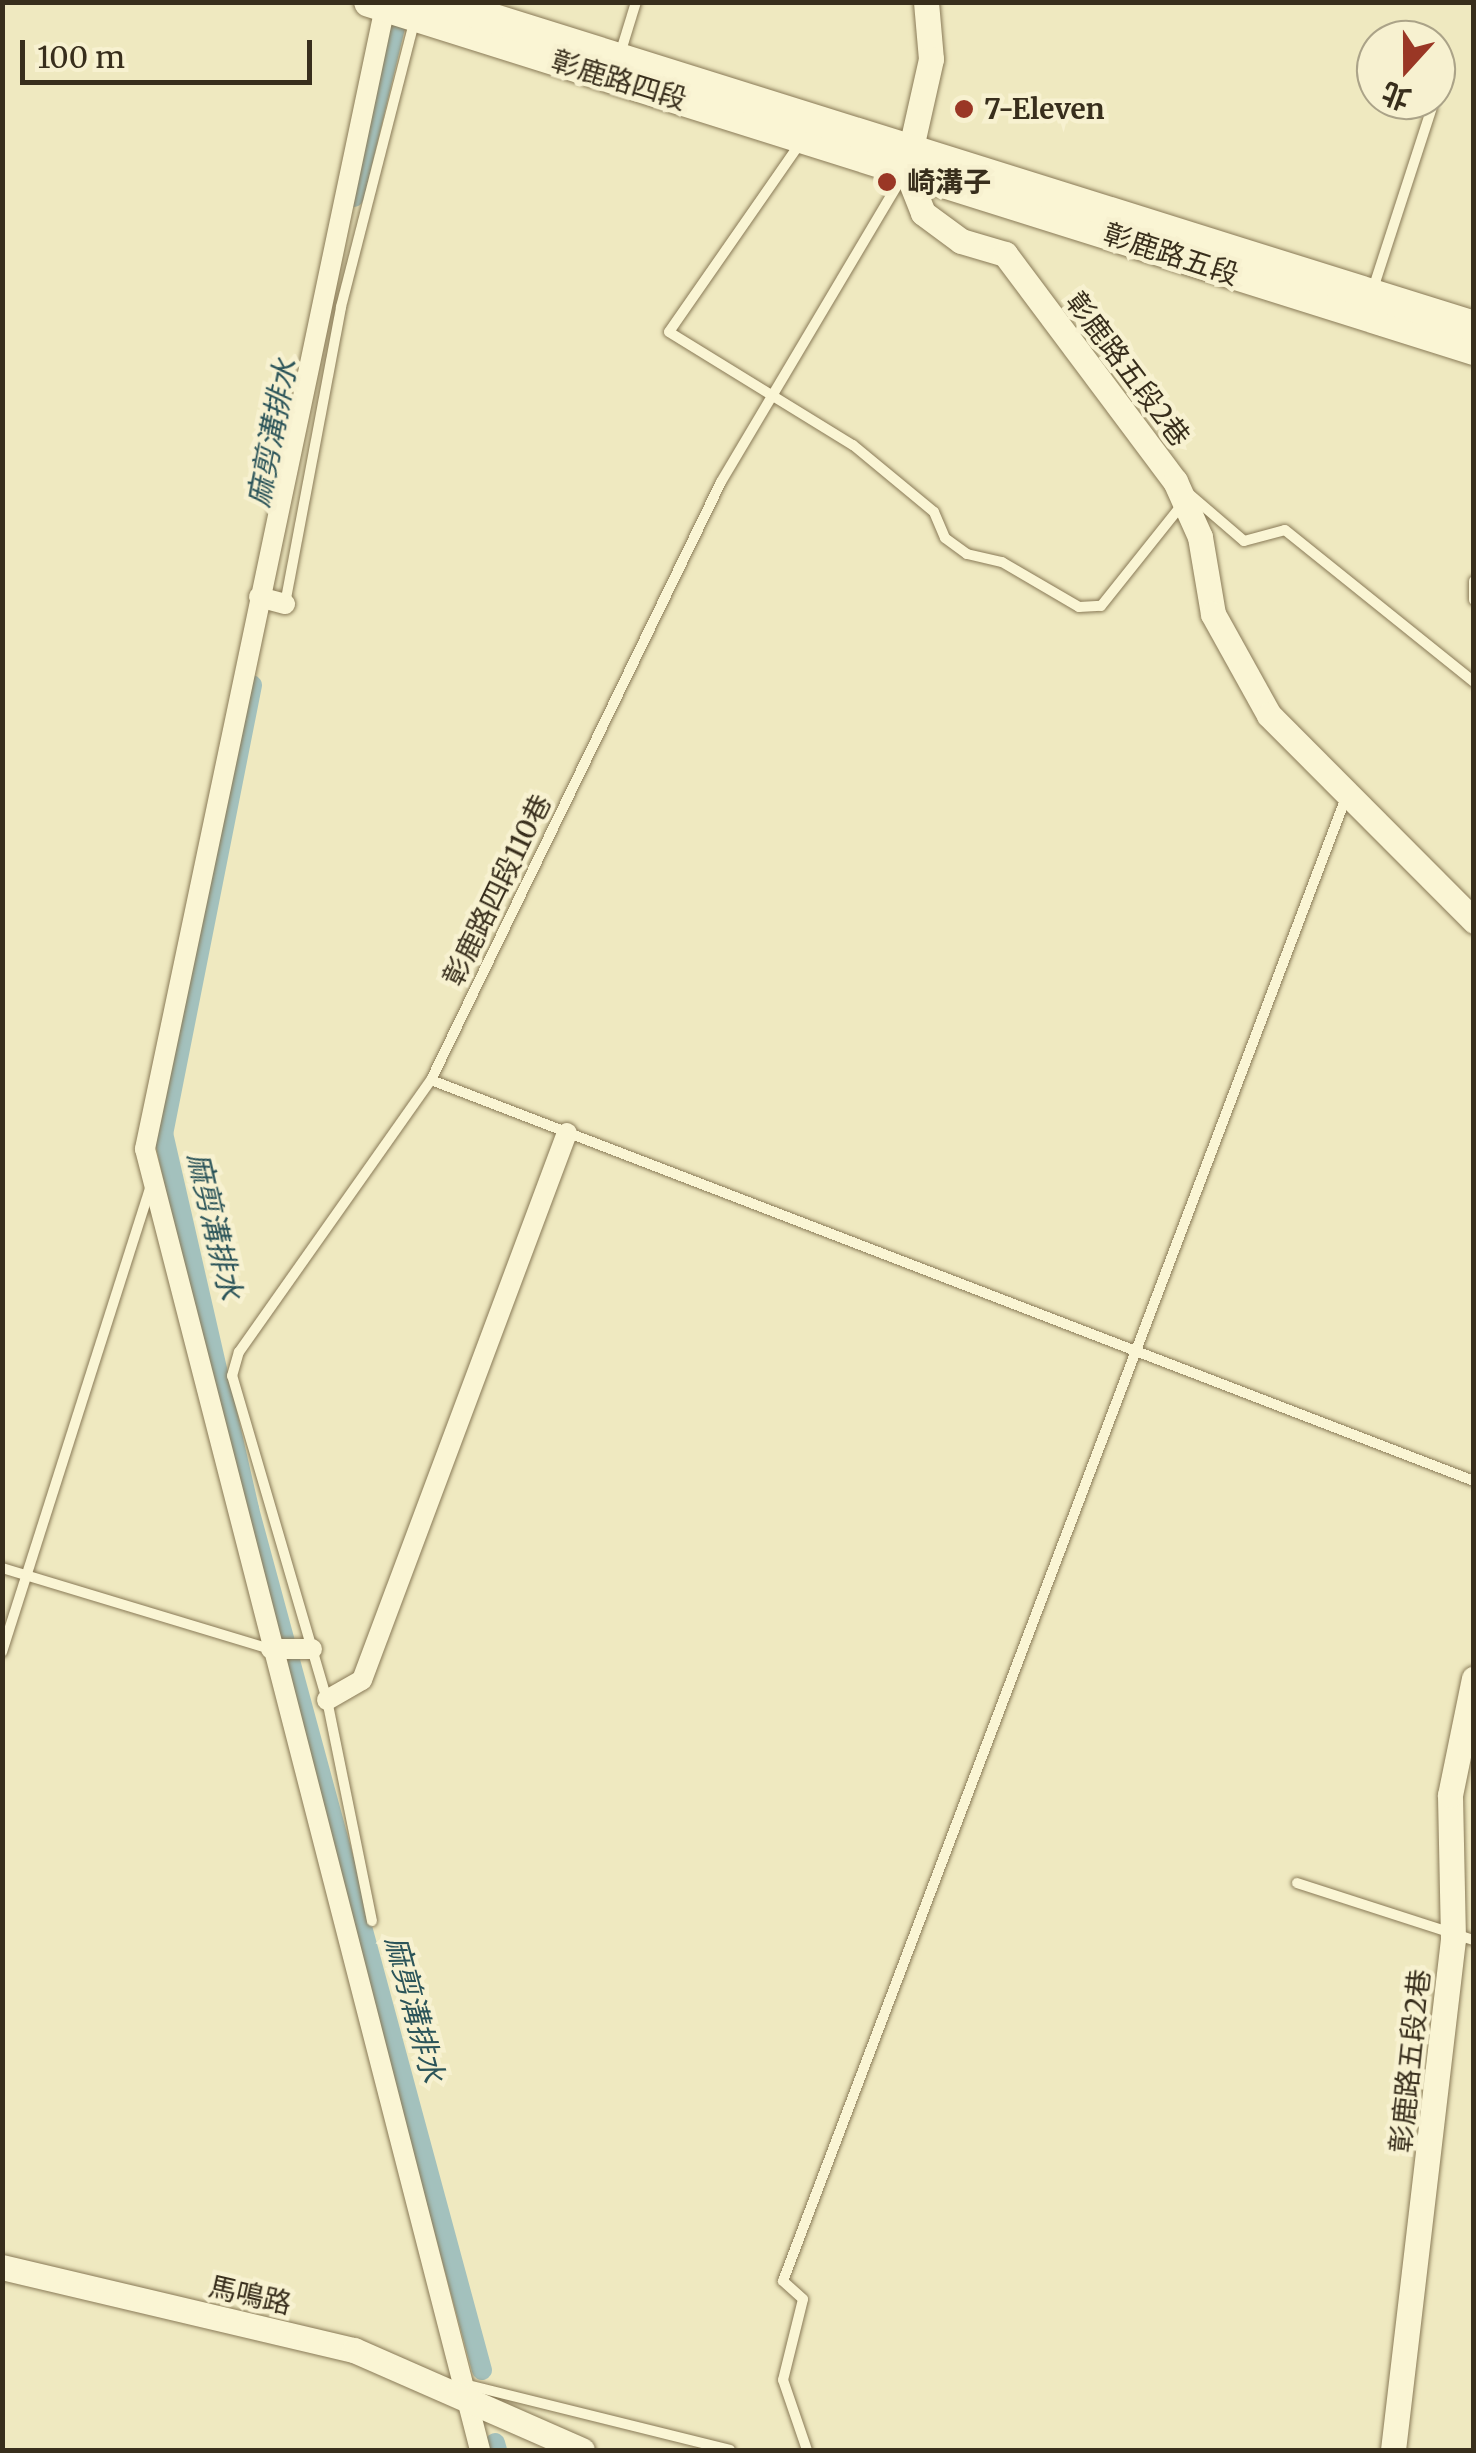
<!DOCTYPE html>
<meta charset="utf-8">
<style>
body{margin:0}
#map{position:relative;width:1476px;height:2453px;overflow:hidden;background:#efe9c0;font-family:Merriweather,"Noto Sans TC",serif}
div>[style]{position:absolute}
.canal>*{height:20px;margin:-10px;padding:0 10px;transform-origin:10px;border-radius:10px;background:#a3c1bd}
.roads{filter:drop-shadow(0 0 2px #897a57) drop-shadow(0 0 2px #897a57)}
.service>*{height:10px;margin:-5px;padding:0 5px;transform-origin:5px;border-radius:5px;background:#faf5d4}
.minor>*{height:20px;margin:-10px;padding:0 10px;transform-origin:10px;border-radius:10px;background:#faf5d4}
.tertiary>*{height:25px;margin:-12.5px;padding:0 12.5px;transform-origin:12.5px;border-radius:12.5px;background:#faf5d4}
.secondary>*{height:30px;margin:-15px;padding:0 15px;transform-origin:15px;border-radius:15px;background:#faf5d4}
.dots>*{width:28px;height:28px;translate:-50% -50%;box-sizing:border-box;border:5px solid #f7f1d0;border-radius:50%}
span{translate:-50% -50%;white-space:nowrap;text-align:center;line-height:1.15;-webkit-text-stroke:9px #f7f1d0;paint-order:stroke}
.street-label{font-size:28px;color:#382e1c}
.poi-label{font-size:28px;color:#382e1c;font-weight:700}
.left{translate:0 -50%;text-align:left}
.water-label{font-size:30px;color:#2b5459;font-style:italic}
.frame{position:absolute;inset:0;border:5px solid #382e1c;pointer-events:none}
.north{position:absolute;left:1356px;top:20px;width:100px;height:100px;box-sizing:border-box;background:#f7f1d0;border:2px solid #aba388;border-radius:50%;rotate:201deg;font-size:28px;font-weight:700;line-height:40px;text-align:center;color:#382e1c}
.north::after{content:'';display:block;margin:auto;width:35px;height:45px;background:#9a3725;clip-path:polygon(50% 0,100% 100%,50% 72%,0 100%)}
.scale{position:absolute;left:20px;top:40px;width:292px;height:45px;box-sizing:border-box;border:5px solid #382e1c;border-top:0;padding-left:12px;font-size:30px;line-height:35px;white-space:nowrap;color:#382e1c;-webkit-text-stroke:8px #f7f1d0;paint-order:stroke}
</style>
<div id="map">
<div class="canal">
<div style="left:354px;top:197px;width:178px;rotate:-76.4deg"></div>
<div style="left:252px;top:685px;width:457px;rotate:101.2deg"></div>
<div style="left:163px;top:1133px;width:386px;rotate:77.1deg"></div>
<div style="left:249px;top:1509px;width:892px;rotate:74.86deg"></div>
<div style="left:495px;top:2443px;width:7px;rotate:74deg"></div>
</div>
<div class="roads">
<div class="service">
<div style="left:620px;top:54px;width:54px;rotate:-72.9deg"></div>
<div style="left:801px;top:142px;width:231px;rotate:124.8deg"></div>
<div style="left:669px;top:332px;width:216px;rotate:31.6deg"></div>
<div style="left:853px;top:445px;width:105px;rotate:39.6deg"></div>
<div style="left:934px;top:512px;width:28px;rotate:67deg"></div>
<div style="left:945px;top:538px;width:27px;rotate:36deg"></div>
<div style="left:967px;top:554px;width:36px;rotate:13deg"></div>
<div style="left:1002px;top:562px;width:89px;rotate:30.3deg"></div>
<div style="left:1079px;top:607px;width:22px;rotate:-3deg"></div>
<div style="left:1101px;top:606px;width:127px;rotate:-51.4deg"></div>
<div style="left:1372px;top:292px;width:194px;rotate:-72deg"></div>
<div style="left:1187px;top:492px;width:75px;rotate:40.7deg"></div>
<div style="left:1244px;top:541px;width:42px;rotate:-15deg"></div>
<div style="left:1285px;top:530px;width:243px;rotate:38.8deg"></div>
<div style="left:1474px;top:581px;width:19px;rotate:90deg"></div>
<div style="left:285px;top:604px;width:302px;rotate:-79.3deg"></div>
<div style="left:341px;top:307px;width:298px;rotate:-75.6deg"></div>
<div style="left:431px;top:1080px;width:1117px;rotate:21.03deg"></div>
<div style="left:2px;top:1568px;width:281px;rotate:16.8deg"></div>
<div style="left:2px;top:1652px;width:486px;rotate:-72.3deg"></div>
<div style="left:1297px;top:1883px;width:186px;rotate:17.9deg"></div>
<div style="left:372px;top:1921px;width:226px;rotate:-101.5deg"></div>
<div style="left:327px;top:1700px;width:338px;rotate:-106.3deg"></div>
<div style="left:232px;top:1376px;width:25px;rotate:-74deg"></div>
<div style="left:239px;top:1352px;width:333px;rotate:-54.8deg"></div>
<div style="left:431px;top:1080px;width:665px;rotate:-64.13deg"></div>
<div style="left:721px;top:482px;width:358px;rotate:-59.3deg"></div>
<div style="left:464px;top:2384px;width:274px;rotate:13.9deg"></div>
<div style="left:807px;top:2450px;width:74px;rotate:-108.9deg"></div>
<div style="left:783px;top:2380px;width:83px;rotate:-76.1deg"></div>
<div style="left:803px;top:2299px;width:27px;rotate:-138deg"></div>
<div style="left:783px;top:2281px;width:1587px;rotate:-69.22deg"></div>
</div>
<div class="minor">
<div style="left:386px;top:2px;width:1172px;rotate:101.87deg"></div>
<div style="left:145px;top:1149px;width:1343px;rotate:75.56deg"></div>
<div style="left:259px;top:597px;width:27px;rotate:15deg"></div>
<div style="left:271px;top:1649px;width:41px"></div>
<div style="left:327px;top:1700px;width:40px;rotate:-29.7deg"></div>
<div style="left:362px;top:1680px;width:584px;rotate:-69.46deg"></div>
</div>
<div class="tertiary">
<div style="left:926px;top:2px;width:57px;rotate:85deg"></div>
<div style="left:931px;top:59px;width:114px;rotate:102.7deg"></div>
<div style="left:906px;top:170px;width:46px;rotate:68.4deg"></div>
<div style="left:923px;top:213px;width:47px;rotate:36.4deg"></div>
<div style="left:961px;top:241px;width:46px;rotate:16.5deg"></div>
<div style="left:1005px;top:254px;width:284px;rotate:53.2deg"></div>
<div style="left:1175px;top:481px;width:61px;rotate:65.9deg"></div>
<div style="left:1200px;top:537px;width:78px;rotate:80.4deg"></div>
<div style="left:1213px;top:614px;width:115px;rotate:61deg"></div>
<div style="left:1269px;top:715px;width:291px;rotate:45.1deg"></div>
<div style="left:2px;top:2267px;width:362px;rotate:13.3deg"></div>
<div style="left:354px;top:2350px;width:249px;rotate:23.7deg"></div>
<div style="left:1393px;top:2450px;width:515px;rotate:-83.3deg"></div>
<div style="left:1453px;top:1939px;width:144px;rotate:-91.2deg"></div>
<div style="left:1450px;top:1795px;width:119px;rotate:-78.4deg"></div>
</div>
<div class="secondary">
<div style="left:369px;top:2px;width:1159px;rotate:17.48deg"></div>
<div style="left:440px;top:2px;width:1084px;rotate:17.4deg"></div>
</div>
</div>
<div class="dots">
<div style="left:964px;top:109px;background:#9a3725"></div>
<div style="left:887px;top:182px;background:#9a3725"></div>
</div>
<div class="street-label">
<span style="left:619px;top:80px;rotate:17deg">彰鹿路四段</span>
<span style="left:1171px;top:254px;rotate:18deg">彰鹿路五段</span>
<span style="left:1128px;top:369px;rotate:53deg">彰鹿路五段2巷</span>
<span style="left:497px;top:890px;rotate:-64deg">彰鹿路四段110巷</span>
<span style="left:1410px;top:2061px;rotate:-84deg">彰鹿路五段2巷</span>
<span style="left:250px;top:2295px;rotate:13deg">馬鳴路</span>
</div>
<div class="poi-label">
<span class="left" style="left:984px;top:109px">7-Eleven</span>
<span class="left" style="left:907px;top:182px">崎溝子</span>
</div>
<div class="water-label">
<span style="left:272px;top:433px;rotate:-79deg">麻剪溝排水</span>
<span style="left:215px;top:1226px;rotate:77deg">麻剪溝排水</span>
<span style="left:415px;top:2009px;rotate:75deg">麻剪溝排水</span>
</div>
<div class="frame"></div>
<div class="north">北</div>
<div class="scale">100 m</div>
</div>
